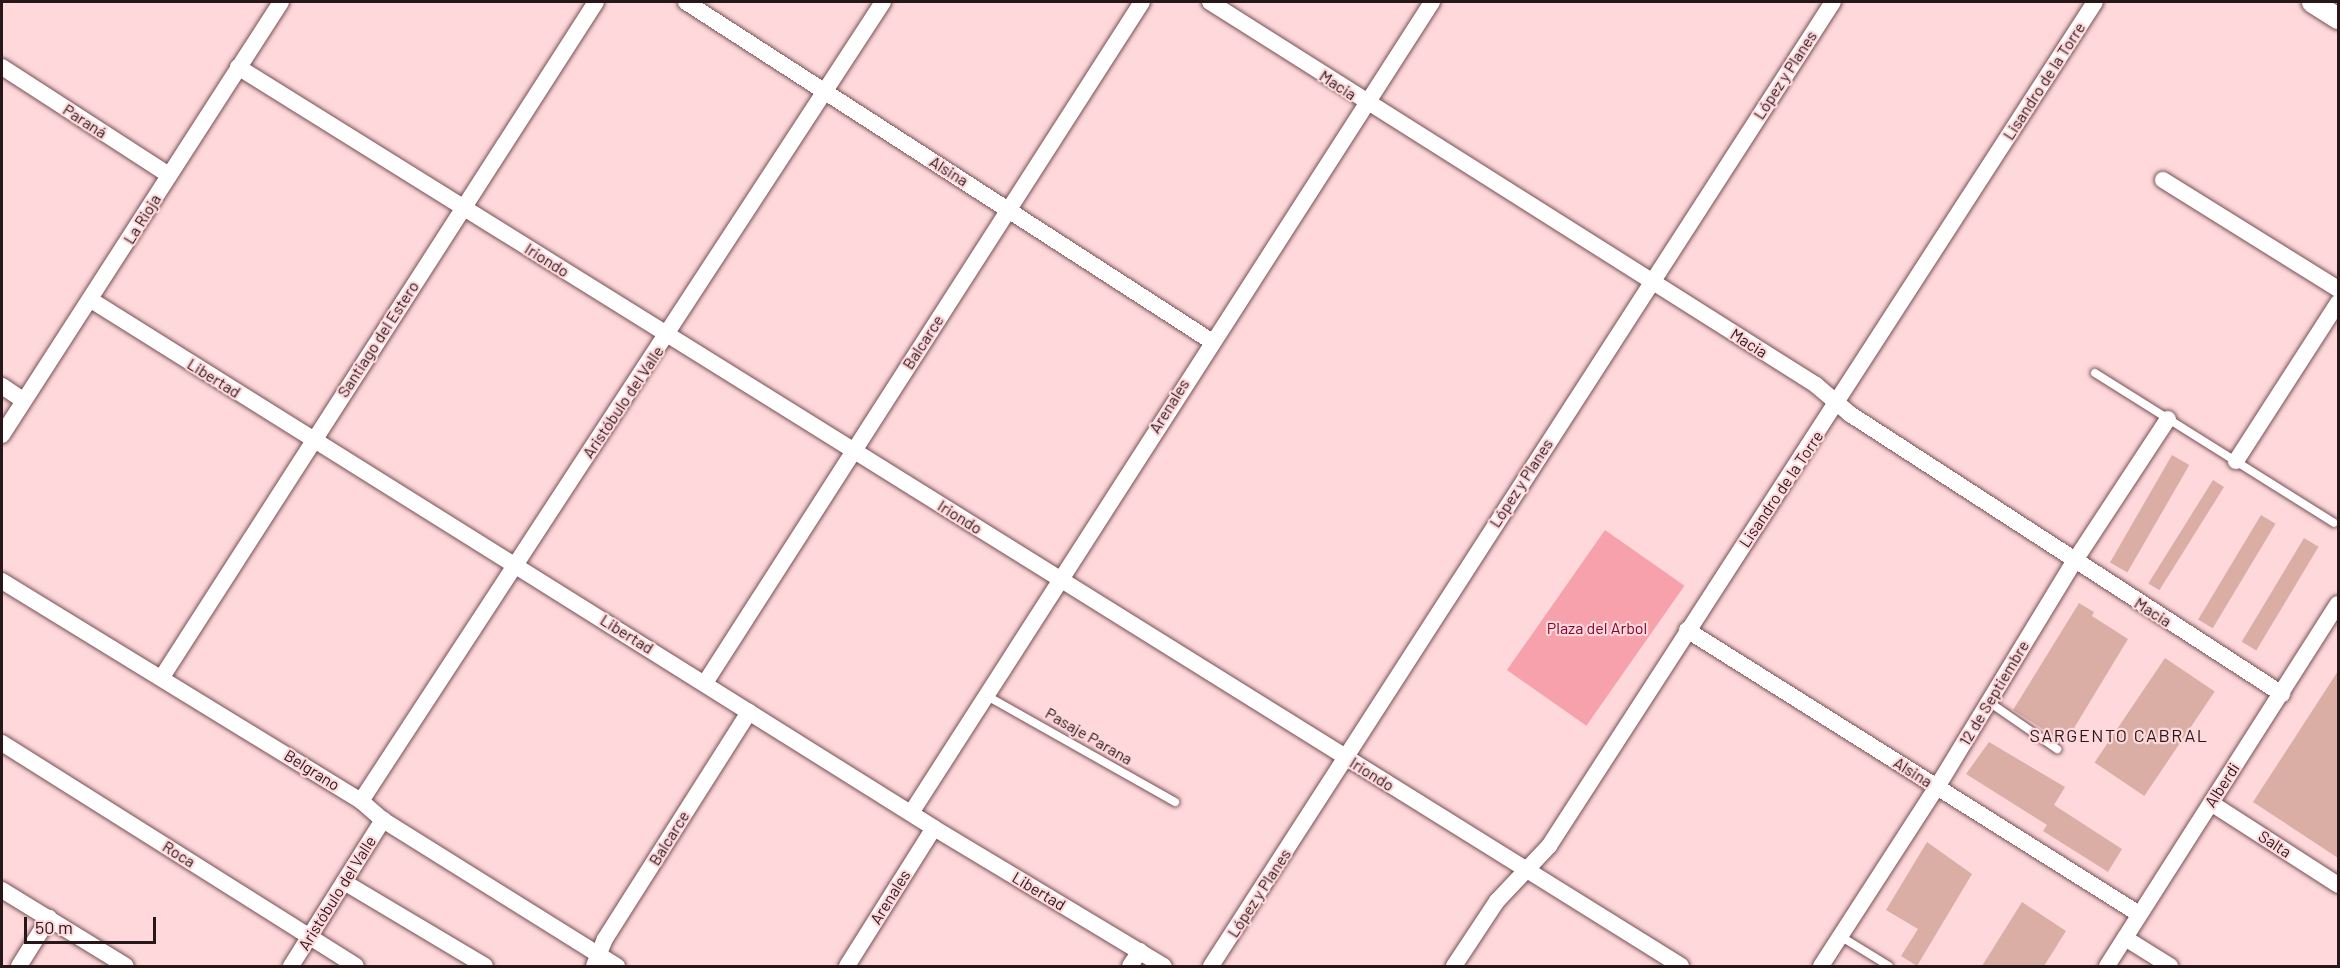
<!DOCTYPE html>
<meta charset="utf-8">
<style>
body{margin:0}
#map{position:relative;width:2340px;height:968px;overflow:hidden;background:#fed8db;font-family:Barlow,sans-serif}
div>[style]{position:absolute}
.green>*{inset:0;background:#f6a1ab;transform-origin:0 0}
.building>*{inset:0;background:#dbaea5;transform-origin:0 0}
.roads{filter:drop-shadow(0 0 2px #785055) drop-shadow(0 0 2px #785055)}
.service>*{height:8px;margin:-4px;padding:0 4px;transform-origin:4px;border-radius:4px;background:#fff}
.minor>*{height:16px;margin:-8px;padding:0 8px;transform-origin:8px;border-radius:8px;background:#fff}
.tertiary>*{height:21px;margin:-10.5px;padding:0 10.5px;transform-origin:10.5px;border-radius:10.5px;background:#fff}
span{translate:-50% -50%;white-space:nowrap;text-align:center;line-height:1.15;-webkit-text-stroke:4.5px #fed8db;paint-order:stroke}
.street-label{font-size:16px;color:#271719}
.park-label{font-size:16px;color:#830430}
.neighbourhood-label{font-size:18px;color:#271719;letter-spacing:1.5px}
.frame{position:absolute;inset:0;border:3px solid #271719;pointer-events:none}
.scale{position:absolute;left:24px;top:917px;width:132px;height:27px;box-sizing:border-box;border:3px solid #271719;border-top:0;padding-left:8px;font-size:18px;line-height:21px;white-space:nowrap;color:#271719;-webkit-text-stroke:4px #fed8db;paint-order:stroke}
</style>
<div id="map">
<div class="green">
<div style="left:1605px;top:530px;width:97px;height:171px;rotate:35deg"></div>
</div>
<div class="building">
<div style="left:2172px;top:455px;width:20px;height:124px;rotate:30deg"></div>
<div style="left:2213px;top:480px;width:13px;height:122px;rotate:32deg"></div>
<div style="left:2261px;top:515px;width:17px;height:122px;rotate:31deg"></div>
<div style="left:2304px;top:538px;width:17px;height:121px;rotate:31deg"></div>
<div style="clip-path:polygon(2079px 603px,2094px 612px,2092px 616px,2128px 639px,2065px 743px,2013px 710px)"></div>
<div style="left:2165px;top:658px;width:60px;height:126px;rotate:34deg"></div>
<div style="clip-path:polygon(2338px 671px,2338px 858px,2253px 802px)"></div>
<div style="clip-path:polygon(1989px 742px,2065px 787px,2054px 805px,2122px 849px,2108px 872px,2043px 831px,2047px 825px,1966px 774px)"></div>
<div style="clip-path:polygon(1927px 842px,1972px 874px,1917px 966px,1901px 956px,1918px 929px,1886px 910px)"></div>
<div style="clip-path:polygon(2022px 902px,2066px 931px,2044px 966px,1982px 966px)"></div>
</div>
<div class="roads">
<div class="service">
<div style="left:2095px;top:373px;width:282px;rotate:32.1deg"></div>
<div style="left:987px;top:696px;width:216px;rotate:29.4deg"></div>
<div style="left:1989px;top:702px;width:83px;rotate:34.7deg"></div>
<div style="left:1840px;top:936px;width:57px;rotate:31.5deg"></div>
</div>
<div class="minor">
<div style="left:686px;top:2px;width:625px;rotate:32.85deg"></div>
<div style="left:1210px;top:2px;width:717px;rotate:32.29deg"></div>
<div style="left:1816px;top:385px;width:45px;rotate:40.5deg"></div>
<div style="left:1850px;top:414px;width:515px;rotate:32.95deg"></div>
<div style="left:2px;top:67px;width:199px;rotate:32.9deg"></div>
<div style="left:238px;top:67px;width:1700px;rotate:31.92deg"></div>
<div style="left:2163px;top:180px;width:206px;rotate:31.9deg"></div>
<div style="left:91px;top:300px;width:995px;rotate:32.06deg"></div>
<div style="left:934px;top:828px;width:268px;rotate:31deg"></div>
<div style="left:2px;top:386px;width:25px;rotate:34deg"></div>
<div style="left:2px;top:435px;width:515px;rotate:-57.2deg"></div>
<div style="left:2236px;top:461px;width:188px;rotate:-57.2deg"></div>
<div style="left:2px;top:581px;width:421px;rotate:31.5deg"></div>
<div style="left:361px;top:801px;width:29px;rotate:41deg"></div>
<div style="left:383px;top:820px;width:276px;rotate:32deg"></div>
<div style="left:1687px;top:630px;width:534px;rotate:32.14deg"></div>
<div style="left:162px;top:677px;width:802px;rotate:-57.26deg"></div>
<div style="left:705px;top:683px;width:809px;rotate:-57.31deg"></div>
<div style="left:2px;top:743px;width:418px;rotate:32.2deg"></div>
<div style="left:361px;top:801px;width:954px;rotate:-56.84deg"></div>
<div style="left:2211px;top:803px;width:151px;rotate:32.8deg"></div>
<div style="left:911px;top:813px;width:964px;rotate:-57.28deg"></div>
<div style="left:344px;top:882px;width:164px;rotate:30.8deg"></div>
<div style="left:2px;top:890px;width:145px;rotate:31.5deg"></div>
<div style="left:2125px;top:938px;width:53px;rotate:31.9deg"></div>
<div style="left:19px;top:966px;width:57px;rotate:-58deg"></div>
<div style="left:291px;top:966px;width:173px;rotate:-57.8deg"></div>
<div style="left:594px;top:966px;width:29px;rotate:-68deg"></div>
<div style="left:605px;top:939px;width:269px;rotate:-57.6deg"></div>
<div style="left:847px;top:966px;width:163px;rotate:-57.8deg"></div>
<div style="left:1130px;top:966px;width:18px;rotate:-56deg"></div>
<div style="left:1211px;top:966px;width:1147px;rotate:-57.17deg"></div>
<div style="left:1454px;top:966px;width:78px;rotate:-56.5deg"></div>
<div style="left:1497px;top:901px;width:76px;rotate:-46.6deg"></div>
<div style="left:1549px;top:846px;width:1005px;rotate:-57.1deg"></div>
<div style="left:1821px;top:966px;width:213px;rotate:-57.1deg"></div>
<div style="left:1937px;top:787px;width:263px;rotate:-58.7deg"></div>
<div style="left:2074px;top:562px;width:171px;rotate:-56.7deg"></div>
<div style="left:2107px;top:966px;width:429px;rotate:-57.5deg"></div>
</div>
<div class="tertiary">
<div style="left:2312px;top:2px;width:31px;rotate:32deg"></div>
</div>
</div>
<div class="street-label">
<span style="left:1785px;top:75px;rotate:-57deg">López y Planes</span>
<span style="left:2044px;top:81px;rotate:-57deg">Lisandro de la Torre</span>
<span style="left:1338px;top:85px;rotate:33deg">Macia</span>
<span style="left:85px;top:121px;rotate:33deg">Paraná</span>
<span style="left:949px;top:171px;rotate:32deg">Alsina</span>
<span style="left:142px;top:219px;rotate:-58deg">La Rioja</span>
<span style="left:547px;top:260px;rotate:32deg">Iriondo</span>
<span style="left:378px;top:339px;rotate:-57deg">Santiago del Estero</span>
<span style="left:923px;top:342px;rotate:-57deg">Balcarce</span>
<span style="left:1749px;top:343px;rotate:32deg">Macia</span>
<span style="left:214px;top:378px;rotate:32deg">Libertad</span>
<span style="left:623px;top:402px;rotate:-56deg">Aristóbulo del Valle</span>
<span style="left:1169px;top:406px;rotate:-58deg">Arenales</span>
<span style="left:1521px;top:483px;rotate:-57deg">López y Planes</span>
<span style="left:1781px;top:489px;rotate:-56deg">Lisandro de la Torre</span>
<span style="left:960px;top:517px;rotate:32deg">Iriondo</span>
<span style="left:2153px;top:612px;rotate:32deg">Macia</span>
<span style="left:627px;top:634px;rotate:32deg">Libertad</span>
<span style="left:1994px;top:693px;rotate:-59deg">12 de Septiembre</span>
<span style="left:1089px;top:736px;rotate:30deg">Pasaje Parana</span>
<span style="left:312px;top:770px;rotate:32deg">Belgrano</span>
<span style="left:1913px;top:772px;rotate:32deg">Alsina</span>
<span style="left:1372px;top:774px;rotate:32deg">Iriondo</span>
<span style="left:2222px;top:785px;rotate:-57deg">Alberdi</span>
<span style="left:669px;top:838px;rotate:-58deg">Balcarce</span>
<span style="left:2275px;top:844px;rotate:33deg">Salta</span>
<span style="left:179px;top:854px;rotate:32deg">Roca</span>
<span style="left:1039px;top:891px;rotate:31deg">Libertad</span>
<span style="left:337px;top:893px;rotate:-58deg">Aristóbulo del Valle</span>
<span style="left:1259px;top:893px;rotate:-57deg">López y Planes</span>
<span style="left:890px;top:897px;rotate:-58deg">Arenales</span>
</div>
<div class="park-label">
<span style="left:1597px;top:628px">Plaza del Arbol</span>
</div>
<div class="neighbourhood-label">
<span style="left:2119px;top:735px">SARGENTO CABRAL</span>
</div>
<div class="frame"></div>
<div class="scale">50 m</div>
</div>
